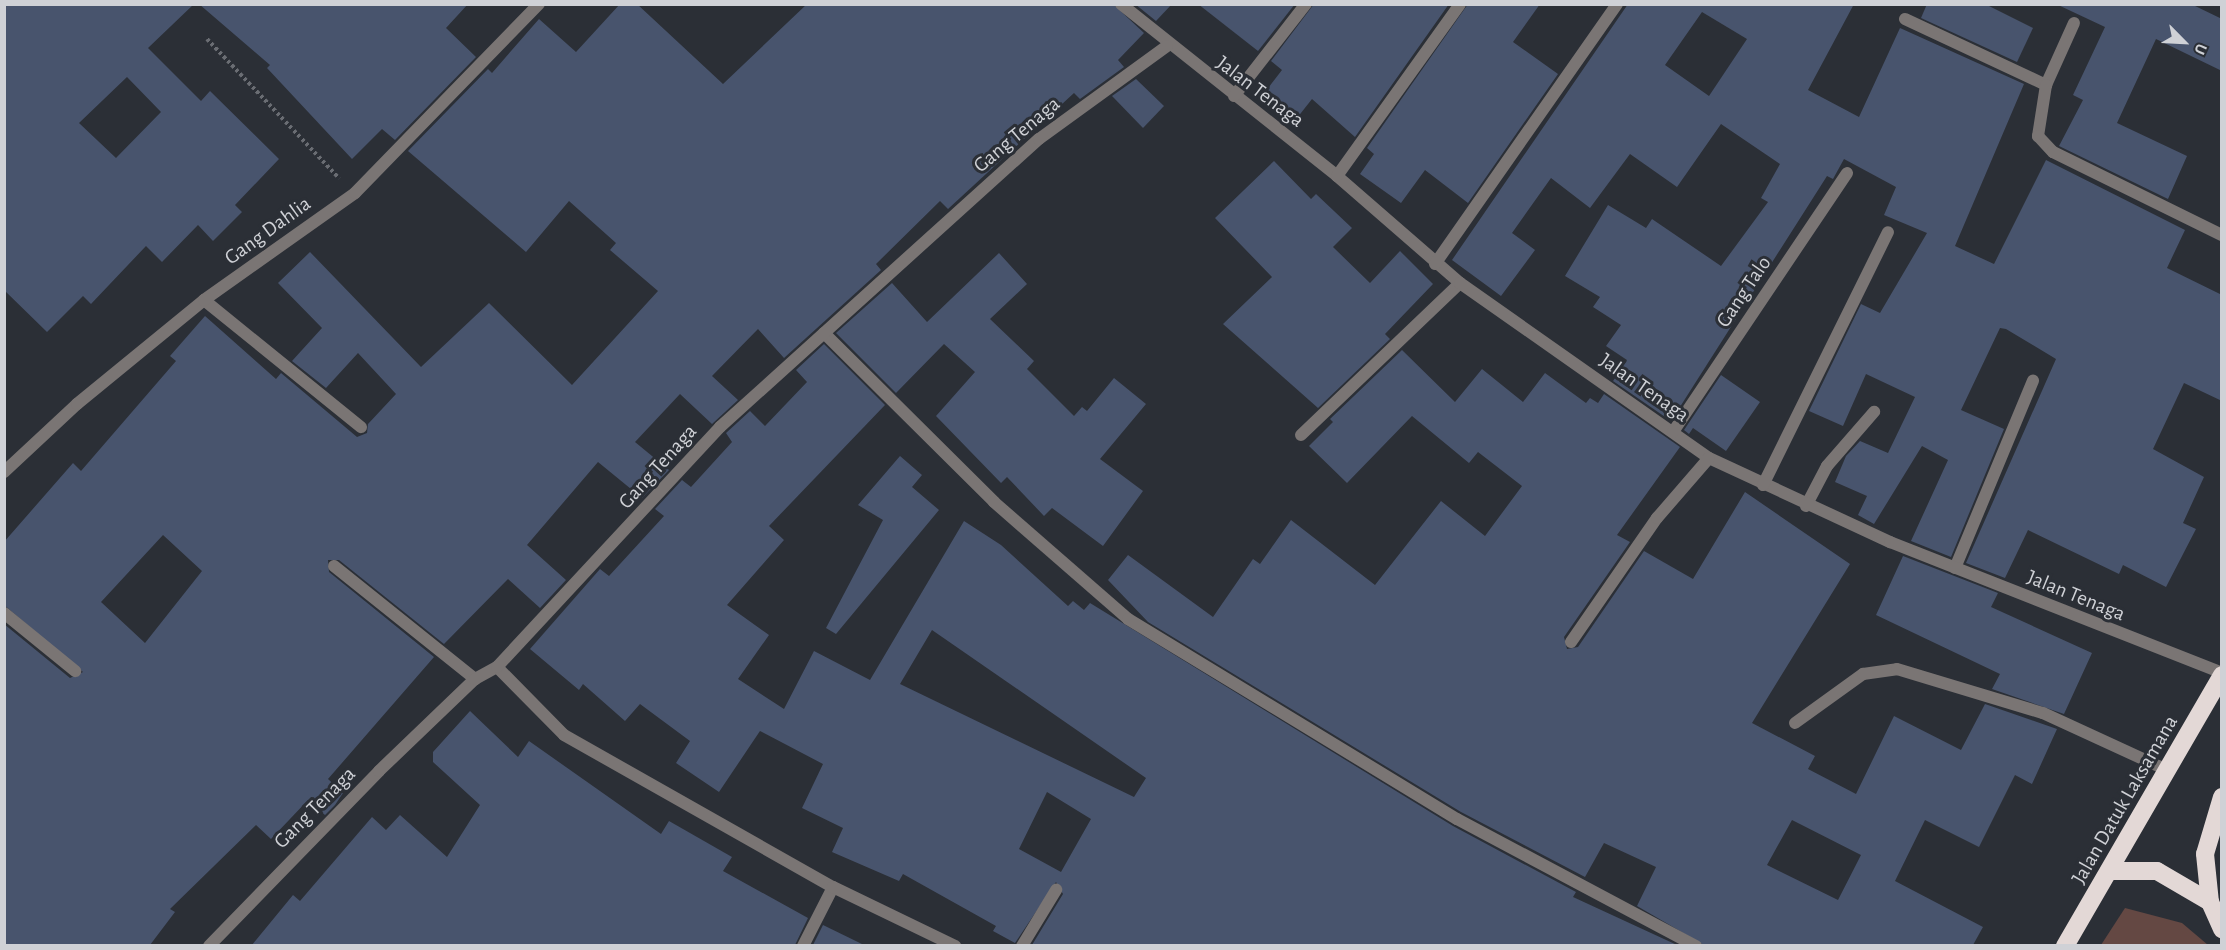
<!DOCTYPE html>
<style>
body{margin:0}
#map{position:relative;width:2226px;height:950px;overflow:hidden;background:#2b2f36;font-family:"Alegreya Sans",sans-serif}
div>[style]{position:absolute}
.green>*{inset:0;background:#644843}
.building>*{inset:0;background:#48546d}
.path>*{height:4px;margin-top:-2px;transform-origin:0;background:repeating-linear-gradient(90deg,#6a6d73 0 3px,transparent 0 6px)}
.lane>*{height:12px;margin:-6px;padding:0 6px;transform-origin:6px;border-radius:6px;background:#7a7574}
.street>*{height:12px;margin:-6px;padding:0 6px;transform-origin:6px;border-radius:6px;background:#7a7574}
.highway>*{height:18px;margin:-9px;padding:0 9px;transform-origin:9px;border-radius:9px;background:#e3d8d6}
span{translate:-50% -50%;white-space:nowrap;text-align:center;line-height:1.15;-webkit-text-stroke:6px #2b2f36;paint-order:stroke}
.street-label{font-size:21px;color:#cfd1d6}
.frame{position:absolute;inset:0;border:6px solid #cfd1d6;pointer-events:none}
.north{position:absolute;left:2154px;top:12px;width:60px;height:60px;-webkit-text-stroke:4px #2b2f36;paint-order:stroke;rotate:114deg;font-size:16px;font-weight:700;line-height:24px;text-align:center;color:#cfd1d6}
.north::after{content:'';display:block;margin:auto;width:21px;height:27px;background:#cfd1d6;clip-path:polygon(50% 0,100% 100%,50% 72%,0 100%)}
</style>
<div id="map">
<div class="green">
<div style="clip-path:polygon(2125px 908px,2182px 923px,2208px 945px,2101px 945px)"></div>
</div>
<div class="building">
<div style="clip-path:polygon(evenodd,4px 4px,194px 4px,148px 48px,201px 101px,210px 91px,279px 159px,235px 205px,242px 212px,213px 241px,198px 225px,162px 262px,146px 246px,91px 304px,83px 296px,47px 332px,4px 290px,4px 4px,127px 77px,161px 112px,116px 158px,79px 123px,127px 77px)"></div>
<div style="clip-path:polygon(199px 4px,468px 4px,446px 28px,476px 57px,395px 140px,382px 129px,352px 159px,267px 68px,270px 65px)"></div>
<div style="clip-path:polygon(evenodd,620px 4px,637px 4px,723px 84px,807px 4px,1113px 4px,1144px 33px,1118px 60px,1124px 67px,1080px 99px,1074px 93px,948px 209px,940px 201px,876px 264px,881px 270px,784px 358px,758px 329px,712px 376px,738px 400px,712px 424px,680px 394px,635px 442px,669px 470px,642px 498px,598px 462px,527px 545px,566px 580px,540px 608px,508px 579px,444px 644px,339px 560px,328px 560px,329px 572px,434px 657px,328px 779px,343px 793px,335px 805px,325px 815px,308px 800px,271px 839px,256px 825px,170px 909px,175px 912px,150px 945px,4px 945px,4px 624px,70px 678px,83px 672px,4px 605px,4px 542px,73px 463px,81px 471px,176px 361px,170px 356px,205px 316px,276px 379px,281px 373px,357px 437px,367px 433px,368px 424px,396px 394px,358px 353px,326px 388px,292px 361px,322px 328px,278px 283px,310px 252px,421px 367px,489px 303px,572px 385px,658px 291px,610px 250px,616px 243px,569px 201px,526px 252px,408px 151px,488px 69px,492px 73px,539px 19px,576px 52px,620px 4px,163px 535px,202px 571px,145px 643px,101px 602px,163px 535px)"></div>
<div style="clip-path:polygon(1135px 4px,1172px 4px,1156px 21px)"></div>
<div style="clip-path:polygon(1198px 4px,1295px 4px,1258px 51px)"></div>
<div style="clip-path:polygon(1314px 4px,1449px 4px,1355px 137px,1312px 99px,1297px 118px,1265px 92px,1282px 70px,1271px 61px)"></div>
<div style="clip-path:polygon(1468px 4px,1540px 4px,1513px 42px,1558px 74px,1468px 203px,1425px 170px,1401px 203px,1360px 174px,1374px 154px,1367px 148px)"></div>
<div style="clip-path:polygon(evenodd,1628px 4px,1854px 4px,1808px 90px,1859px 117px,1900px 28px,2024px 84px,1955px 246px,1994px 264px,2046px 160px,2185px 230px,2167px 268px,2222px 295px,2222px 401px,2184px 383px,2153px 449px,2204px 477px,2183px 523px,2196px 529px,2166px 587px,2123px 565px,2119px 574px,2028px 530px,2005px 578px,1966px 563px,2056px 359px,2006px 329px,2000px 328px,1961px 410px,2004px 429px,1951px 557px,1911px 541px,1948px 460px,1922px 446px,1874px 524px,1858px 515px,1867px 496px,1835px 482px,1846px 456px,1860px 441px,1888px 453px,1915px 397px,1866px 374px,1843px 426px,1809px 411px,1861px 304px,1880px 313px,1927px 233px,1884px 215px,1896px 187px,1844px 159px,1833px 179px,1827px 176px,1671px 421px,1613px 381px,1627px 360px,1606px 346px,1621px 325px,1593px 307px,1600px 297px,1565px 276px,1608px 205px,1646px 228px,1652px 219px,1721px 266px,1768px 202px,1761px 198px,1780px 164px,1721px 124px,1677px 187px,1630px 154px,1590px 208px,1551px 178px,1512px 233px,1535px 250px,1501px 296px,1452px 260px,1628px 4px,1702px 12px,1747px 39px,1709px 96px,1665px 65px,1702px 12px)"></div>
<div style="clip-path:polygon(1927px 4px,1985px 4px,2033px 28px,2017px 62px,1921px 18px)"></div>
<div style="clip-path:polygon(2056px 4px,2191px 4px,2222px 19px,2222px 71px,2156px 39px,2117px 123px,2187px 156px,2168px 199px,2059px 146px,2083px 100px,2073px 95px,2105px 27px)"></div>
<div style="clip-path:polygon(1136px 79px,1164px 106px,1143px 128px,1112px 96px)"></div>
<div style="clip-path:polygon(1274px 161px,1311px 199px,1316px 194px,1352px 228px,1333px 247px,1370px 283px,1400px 251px,1433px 284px,1385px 334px,1390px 339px,1318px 408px,1223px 324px,1272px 277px,1215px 218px)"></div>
<div style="clip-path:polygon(999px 253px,1027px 284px,990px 319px,1034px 361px,1027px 369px,1074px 416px,1082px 407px,1087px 411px,1114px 378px,1146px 404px,1100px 459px,1143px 491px,1103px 546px,1052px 508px,1044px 516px,1007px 477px,1001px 483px,936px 416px,975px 372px,944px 344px,896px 393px,836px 333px,892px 283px,927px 322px)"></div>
<div style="clip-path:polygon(evenodd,824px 344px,885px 405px,769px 526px,784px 540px,727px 605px,769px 635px,738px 679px,784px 709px,814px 651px,870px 680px,964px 521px,1001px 545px,1068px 606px,1073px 601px,1084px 610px,1090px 603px,1453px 826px,1576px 892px,1573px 897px,1677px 945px,1032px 945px,1063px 894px,1056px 882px,1015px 943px,993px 931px,996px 926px,903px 874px,899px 881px,832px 852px,843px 828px,802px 808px,823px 764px,760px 731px,719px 792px,676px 763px,690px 741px,640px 704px,625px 721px,583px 684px,579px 690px,530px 649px,600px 569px,609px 576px,664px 516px,655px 509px,682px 480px,691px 487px,732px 442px,726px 433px,750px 411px,765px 426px,807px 382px,796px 370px,824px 344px,932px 630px,1146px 778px,1134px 797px,900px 684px,932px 630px,824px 344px,1047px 792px,1091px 819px,1061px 872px,1019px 849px,1047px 792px)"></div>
<div style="clip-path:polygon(evenodd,1402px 350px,1455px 402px,1482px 369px,1523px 402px,1545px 373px,1586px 403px,1590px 398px,1598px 403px,1604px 394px,1680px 447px,1617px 535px,1630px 542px,1564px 637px,1567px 649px,1578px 647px,1644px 551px,1693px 579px,1745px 492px,1850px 564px,1752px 723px,1815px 756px,1808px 769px,1856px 794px,1894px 716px,1961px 750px,1985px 704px,2057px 729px,2032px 784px,2015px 775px,1979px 847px,1925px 820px,1895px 881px,1983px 927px,1973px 945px,1704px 945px,1637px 906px,1656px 867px,1604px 843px,1585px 877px,1461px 812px,1148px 622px,1108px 580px,1128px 555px,1213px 617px,1253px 559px,1260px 564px,1291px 520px,1375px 585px,1441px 501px,1485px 536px,1522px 486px,1478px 452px,1469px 463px,1412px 416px,1347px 483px,1309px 446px,1333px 422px,1330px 419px,1402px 350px,1792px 820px,1861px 855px,1838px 900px,1767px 865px,1792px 820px)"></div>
<div style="clip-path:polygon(1721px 375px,1760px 402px,1726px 451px,1693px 428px,1689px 434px,1684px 430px)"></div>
<div style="clip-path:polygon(900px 456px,922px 475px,912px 487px,939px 510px,836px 634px,826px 628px,883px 520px,858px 505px)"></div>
<div style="clip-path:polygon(1903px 556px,1998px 593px,1991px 607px,2092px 653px,2064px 714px,1992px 689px,2000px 674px,1876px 615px)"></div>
<div style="clip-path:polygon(470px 711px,518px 757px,529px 741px,661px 834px,669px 821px,732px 857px,723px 871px,808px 918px,795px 945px,252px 945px,293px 895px,300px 901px,372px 817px,386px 830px,400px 815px,447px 857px,480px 805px,433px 762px,433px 752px)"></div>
<div style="clip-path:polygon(823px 925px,864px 945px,813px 945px)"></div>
</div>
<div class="path">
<div style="left:207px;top:39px;width:192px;rotate:46.5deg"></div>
</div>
<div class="lane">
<div style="left:1905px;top:19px;width:156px;rotate:25.1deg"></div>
<div style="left:204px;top:300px;width:202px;rotate:39deg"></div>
<div style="left:1301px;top:435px;width:220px;rotate:-43.7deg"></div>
<div style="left:1806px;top:506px;width:45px;rotate:-62.3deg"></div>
<div style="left:1827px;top:466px;width:72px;rotate:-49deg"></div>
<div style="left:1955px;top:568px;width:203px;rotate:-67.4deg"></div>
<div style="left:1795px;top:723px;width:84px;rotate:-35.8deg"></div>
<div style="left:1863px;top:674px;width:34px;rotate:-8deg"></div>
<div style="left:1897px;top:669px;width:152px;rotate:16.8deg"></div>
<div style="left:2043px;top:713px;width:136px;rotate:24.7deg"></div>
<div style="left:803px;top:946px;width:66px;rotate:-63deg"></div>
<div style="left:1022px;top:946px;width:66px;rotate:-58.7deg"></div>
</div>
<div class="street">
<div style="left:1121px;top:4px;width:276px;rotate:38.5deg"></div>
<div style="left:1337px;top:176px;width:163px;rotate:41deg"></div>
<div style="left:1460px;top:283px;width:304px;rotate:35.1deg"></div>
<div style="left:1709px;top:458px;width:200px;rotate:24.9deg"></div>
<div style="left:1890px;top:542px;width:357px;rotate:21.5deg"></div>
<div style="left:2074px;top:23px;width:68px;rotate:114.3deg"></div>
<div style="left:2046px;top:85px;width:52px;rotate:98.9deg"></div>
<div style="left:2038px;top:136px;width:22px;rotate:47deg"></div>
<div style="left:2053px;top:152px;width:188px;rotate:26.2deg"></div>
<div style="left:1234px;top:96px;width:117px;rotate:-52deg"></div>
<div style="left:1337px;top:176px;width:211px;rotate:-54.4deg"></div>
<div style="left:1435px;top:264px;width:317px;rotate:-55deg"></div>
<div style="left:824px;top:333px;width:240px;rotate:44.8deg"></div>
<div style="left:994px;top:502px;width:178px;rotate:41.1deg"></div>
<div style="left:1128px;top:619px;width:385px;rotate:31.3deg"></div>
<div style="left:1457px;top:819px;width:271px;rotate:28deg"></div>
<div style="left:1673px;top:432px;width:312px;rotate:-56.1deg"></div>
<div style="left:4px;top:472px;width:100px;rotate:-43deg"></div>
<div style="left:77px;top:404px;width:164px;rotate:-39.3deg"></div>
<div style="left:204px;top:300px;width:185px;rotate:-35.3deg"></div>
<div style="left:355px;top:193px;width:264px;rotate:-45.8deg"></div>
<div style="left:1763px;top:485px;width:282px;rotate:-63.7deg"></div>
<div style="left:334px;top:566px;width:181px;rotate:38.7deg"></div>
<div style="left:4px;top:613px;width:92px;rotate:39.2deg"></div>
<div style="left:1571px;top:642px;width:151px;rotate:-55.3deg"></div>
<div style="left:1657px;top:518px;width:79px;rotate:-49.1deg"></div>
<div style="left:497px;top:667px;width:95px;rotate:45.4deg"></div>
<div style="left:564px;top:735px;width:309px;rotate:29.5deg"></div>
<div style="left:833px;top:887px;width:136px;rotate:25.8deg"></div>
<div style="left:209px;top:946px;width:244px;rotate:-45.8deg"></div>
<div style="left:379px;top:771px;width:133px;rotate:-43.8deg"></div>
<div style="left:475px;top:679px;width:25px;rotate:-29deg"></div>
<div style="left:497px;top:667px;width:328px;rotate:-47.1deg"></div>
<div style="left:720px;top:427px;width:430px;rotate:-42.1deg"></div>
<div style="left:1039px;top:139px;width:158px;rotate:-36deg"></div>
</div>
<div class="highway">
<div style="left:2222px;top:797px;width:59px;rotate:106.6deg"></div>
<div style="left:2205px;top:854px;width:48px;rotate:84.1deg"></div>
<div style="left:2210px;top:902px;width:30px;rotate:66deg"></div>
<div style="left:2112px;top:871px;width:45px"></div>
<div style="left:2157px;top:871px;width:61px;rotate:30.3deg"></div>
<div style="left:2065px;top:946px;width:313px;rotate:-59.9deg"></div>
</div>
<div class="street-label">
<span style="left:1260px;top:92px;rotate:37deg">Jalan Tenaga</span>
<span style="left:1017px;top:135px;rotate:-40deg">Gang Tenaga</span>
<span style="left:268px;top:231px;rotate:-36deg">Gang Dahlia</span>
<span style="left:1744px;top:292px;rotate:-56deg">Gang Talo</span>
<span style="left:1644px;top:388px;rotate:35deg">Jalan Tenaga</span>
<span style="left:658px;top:467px;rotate:-48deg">Gang Tenaga</span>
<span style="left:2076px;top:596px;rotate:22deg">Jalan Tenaga</span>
<span style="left:2125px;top:800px;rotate:-60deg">Jalan Datuk Laksamana</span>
<span style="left:315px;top:808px;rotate:-45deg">Gang Tenaga</span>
</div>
<div class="frame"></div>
<div class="north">U</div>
</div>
